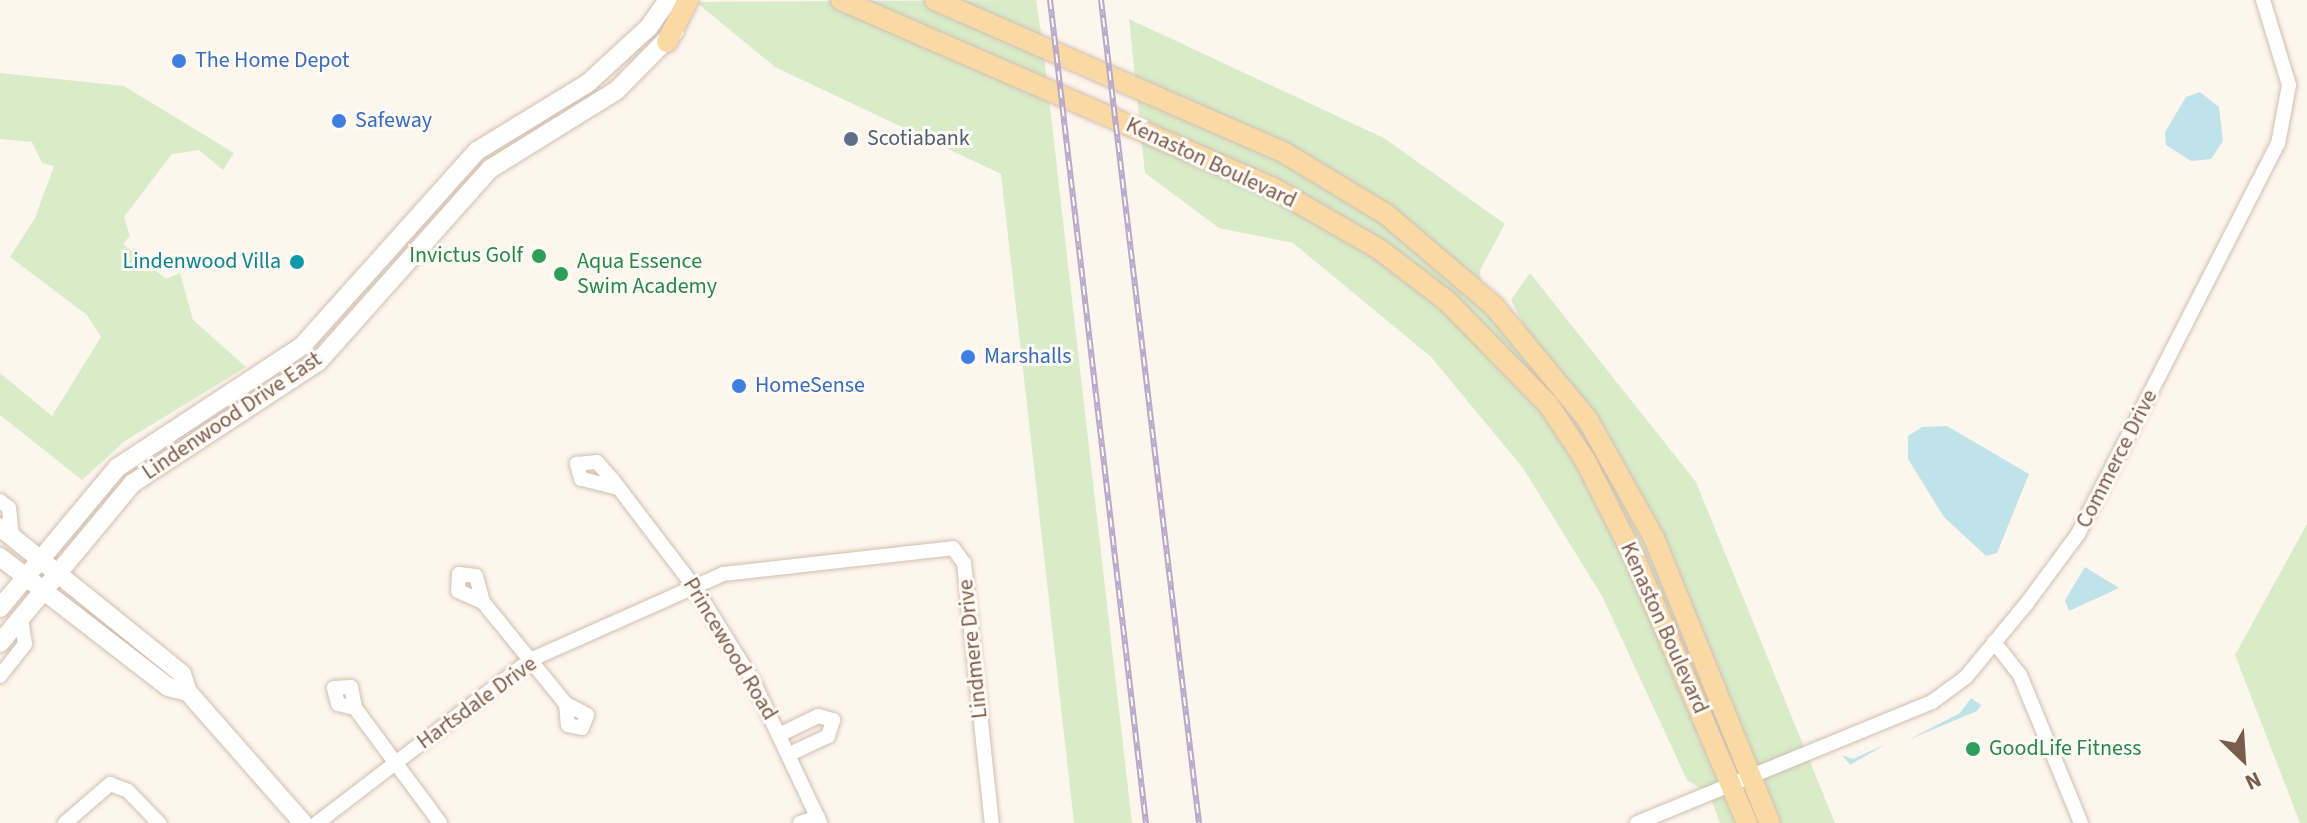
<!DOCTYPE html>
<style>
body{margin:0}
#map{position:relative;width:2307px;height:823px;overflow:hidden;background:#fdf6ec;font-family:"Source Sans 3",sans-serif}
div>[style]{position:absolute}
.green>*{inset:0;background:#d8ecc9}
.water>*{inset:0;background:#bfe3e8}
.roads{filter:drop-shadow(0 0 2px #d1beb0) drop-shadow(0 0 2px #d1beb0)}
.street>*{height:14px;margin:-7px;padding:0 7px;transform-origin:7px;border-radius:7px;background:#fff}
.secondary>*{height:18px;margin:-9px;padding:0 9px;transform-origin:9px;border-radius:9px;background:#fff}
.primary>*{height:20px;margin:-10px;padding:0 10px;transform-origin:10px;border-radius:10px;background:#fbd9a5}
.rail>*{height:6px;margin-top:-3px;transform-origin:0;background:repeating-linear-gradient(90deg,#fffaf3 0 9px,#b9a8c9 0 18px);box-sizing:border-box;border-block:2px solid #b9a8c9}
.dots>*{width:22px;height:22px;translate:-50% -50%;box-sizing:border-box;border:4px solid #fffaf3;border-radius:50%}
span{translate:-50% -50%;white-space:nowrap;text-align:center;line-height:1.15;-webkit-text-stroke:6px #fffaf3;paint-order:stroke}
.shop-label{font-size:22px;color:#366cbe}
.left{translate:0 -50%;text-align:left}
.service-label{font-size:22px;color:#4e5e75}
.street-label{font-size:22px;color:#7a5c4d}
.leisure-label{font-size:22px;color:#27864d}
.right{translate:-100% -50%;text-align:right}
.culture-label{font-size:22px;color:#0d838f}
.north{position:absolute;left:2203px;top:719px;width:80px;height:80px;-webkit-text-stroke:6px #fffaf3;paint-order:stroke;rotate:155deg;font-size:22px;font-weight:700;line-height:32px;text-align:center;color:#7a5c4d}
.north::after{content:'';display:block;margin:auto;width:28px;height:36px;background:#7a5c4d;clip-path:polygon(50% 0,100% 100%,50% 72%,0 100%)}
</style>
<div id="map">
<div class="green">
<div style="clip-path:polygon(1036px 0,1043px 46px,1132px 823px,1074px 823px,1001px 174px,775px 67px,696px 2px)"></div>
<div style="clip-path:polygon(1129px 19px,1384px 138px,1505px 224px,1480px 270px,1482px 295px,1538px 353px,1511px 300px,1530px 273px,1696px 482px,1835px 823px,1770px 823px,1752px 777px,1732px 786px,1747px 823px,1720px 823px,1709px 794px,1687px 780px,1602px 596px,1523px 468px,1431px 357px,1293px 243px,1219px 228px,1145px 173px)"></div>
<div style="clip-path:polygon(0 73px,124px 86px,234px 153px,223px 170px,199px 150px,172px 154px,124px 217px,130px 236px,123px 244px,166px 279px,180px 273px,193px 320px,246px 367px,125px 441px,82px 480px,0 415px,0 373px,52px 416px,101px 337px,87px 315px,10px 257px,35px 218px,54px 166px,42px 163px,32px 142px,0 139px)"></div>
<div style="clip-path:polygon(2307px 524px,2307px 823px,2300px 823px,2235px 655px)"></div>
</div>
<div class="water">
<div style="clip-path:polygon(2200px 92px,2219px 107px,2223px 141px,2211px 159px,2191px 161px,2166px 145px,2165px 132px,2186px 97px)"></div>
<div style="clip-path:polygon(1947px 426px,2029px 474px,1997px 553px,1986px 556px,1944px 517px,1908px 459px,1908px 436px,1922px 427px)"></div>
<div style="clip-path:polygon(2085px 567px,2119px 588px,2069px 611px,2065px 600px)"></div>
<div style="clip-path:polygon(1971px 698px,1981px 705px,1977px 711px,1908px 740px,1960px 713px)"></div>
<div style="clip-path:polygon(1886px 744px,1850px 765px,1842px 755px,1853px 759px)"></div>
</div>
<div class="roads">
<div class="street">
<div style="left:618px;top:488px;width:38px;rotate:-166deg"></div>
<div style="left:581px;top:479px;width:16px;rotate:-105deg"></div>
<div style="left:577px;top:464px;width:20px;rotate:-6deg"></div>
<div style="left:597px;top:462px;width:23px;rotate:49deg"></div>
<div style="left:612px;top:479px;width:137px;rotate:52.7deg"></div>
<div style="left:695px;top:588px;width:110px;rotate:58.1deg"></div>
<div style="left:753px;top:681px;width:157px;rotate:64.7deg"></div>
<div style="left:0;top:501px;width:11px;rotate:38deg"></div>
<div style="left:9px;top:508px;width:28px;rotate:84deg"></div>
<div style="left:483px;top:602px;width:27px;rotate:-156deg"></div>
<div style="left:458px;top:591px;width:17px;rotate:-87deg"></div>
<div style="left:459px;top:574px;width:17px;rotate:7deg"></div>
<div style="left:476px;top:576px;width:27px;rotate:75deg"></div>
<div style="left:483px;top:602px;width:132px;rotate:50.9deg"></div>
<div style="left:566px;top:704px;width:21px;rotate:85deg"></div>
<div style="left:568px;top:725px;width:14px;rotate:12deg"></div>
<div style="left:582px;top:728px;width:14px;rotate:-69deg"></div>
<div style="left:587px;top:715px;width:24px;rotate:-152deg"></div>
<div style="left:1994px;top:642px;width:42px;rotate:51.8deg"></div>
<div style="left:2020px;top:675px;width:160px;rotate:67.6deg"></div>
<div style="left:0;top:676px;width:41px;rotate:-52deg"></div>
<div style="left:25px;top:644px;width:26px;rotate:-99deg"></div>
<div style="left:355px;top:708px;width:17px;rotate:-167deg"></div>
<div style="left:338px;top:704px;width:16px;rotate:-104deg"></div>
<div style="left:334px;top:688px;width:17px;rotate:-3deg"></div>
<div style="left:351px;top:687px;width:21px;rotate:79deg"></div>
<div style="left:355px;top:708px;width:143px;rotate:53.5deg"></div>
<div style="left:781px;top:734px;width:41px;rotate:-25.9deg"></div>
<div style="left:818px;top:716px;width:16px;rotate:15deg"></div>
<div style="left:833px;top:720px;width:17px;rotate:107deg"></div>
<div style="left:828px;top:736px;width:42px;rotate:154.7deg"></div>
<div style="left:65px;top:823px;width:60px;rotate:-40.9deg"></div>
<div style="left:110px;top:784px;width:19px;rotate:21deg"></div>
<div style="left:128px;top:791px;width:45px;rotate:45.9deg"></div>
<div style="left:317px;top:823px;width:268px;rotate:-37.4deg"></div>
<div style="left:530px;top:660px;width:211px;rotate:-24deg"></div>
<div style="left:723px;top:574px;width:231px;rotate:-6.4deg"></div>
<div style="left:953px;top:548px;width:19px;rotate:54deg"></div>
<div style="left:964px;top:563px;width:262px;rotate:83.9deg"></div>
<div style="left:800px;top:823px;width:19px;rotate:-18deg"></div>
<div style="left:1637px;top:823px;width:319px;rotate:-22.3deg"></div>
<div style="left:1932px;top:702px;width:42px;rotate:-36.3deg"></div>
<div style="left:1966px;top:677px;width:96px;rotate:-50.5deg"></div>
<div style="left:2027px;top:603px;width:86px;rotate:-53.5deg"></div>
<div style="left:2078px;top:534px;width:438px;rotate:-62.9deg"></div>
<div style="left:2278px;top:144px;width:60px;rotate:-79.4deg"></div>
<div style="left:2289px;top:85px;width:89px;rotate:-107deg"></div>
</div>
<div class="secondary">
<div style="left:0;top:527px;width:234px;rotate:38.9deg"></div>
<div style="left:182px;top:674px;width:19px;rotate:72deg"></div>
<div style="left:188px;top:692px;width:174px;rotate:48.7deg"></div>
<div style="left:0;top:557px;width:212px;rotate:37.7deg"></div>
<div style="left:168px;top:687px;width:21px;rotate:14deg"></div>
<div style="left:0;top:608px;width:184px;rotate:-50.1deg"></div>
<div style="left:118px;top:467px;width:220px;rotate:-33.3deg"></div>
<div style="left:302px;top:346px;width:262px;rotate:-48.1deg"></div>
<div style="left:477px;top:151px;width:130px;rotate:-31.5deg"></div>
<div style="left:588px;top:83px;width:83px;rotate:-42.6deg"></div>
<div style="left:649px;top:27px;width:33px;rotate:-55deg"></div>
<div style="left:0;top:643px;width:208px;rotate:-50.3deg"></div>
<div style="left:133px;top:483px;width:221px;rotate:-33.2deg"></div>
<div style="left:318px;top:362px;width:259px;rotate:-48.3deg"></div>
<div style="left:490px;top:169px;width:148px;rotate:-31.8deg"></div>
<div style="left:616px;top:91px;width:84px;rotate:-45.5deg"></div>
</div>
<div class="primary">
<div style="left:841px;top:0;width:471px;rotate:23.5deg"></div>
<div style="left:1273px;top:188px;width:122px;rotate:29.9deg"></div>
<div style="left:1379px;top:249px;width:86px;rotate:37.4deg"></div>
<div style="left:1447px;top:301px;width:144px;rotate:45.6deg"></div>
<div style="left:1548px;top:404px;width:67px;rotate:56.5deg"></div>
<div style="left:1585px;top:460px;width:111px;rotate:63.2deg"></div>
<div style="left:1635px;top:559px;width:287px;rotate:67deg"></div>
<div style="left:935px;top:0;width:382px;rotate:23.6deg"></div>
<div style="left:1285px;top:153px;width:119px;rotate:31.3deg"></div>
<div style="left:1387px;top:215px;width:140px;rotate:40.4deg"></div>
<div style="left:1494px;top:306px;width:148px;rotate:50.5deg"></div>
<div style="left:1588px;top:420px;width:135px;rotate:60.8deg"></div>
<div style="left:1654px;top:538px;width:308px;rotate:67.9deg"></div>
<div style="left:667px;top:42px;width:47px;rotate:-63.4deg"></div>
</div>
</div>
<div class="rail">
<div style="left:1050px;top:0;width:829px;rotate:83.35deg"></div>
<div style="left:1101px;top:0;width:829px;rotate:83.21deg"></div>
</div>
<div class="dots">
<div style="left:179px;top:61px;background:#3f7fe0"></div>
<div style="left:339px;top:121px;background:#3f7fe0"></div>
<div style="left:851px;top:139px;background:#5c6f8a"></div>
<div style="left:539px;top:256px;background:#2e9e5b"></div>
<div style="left:297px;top:262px;background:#0f9aa8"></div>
<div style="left:561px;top:274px;background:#2e9e5b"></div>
<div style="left:968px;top:357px;background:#3f7fe0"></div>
<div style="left:739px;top:386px;background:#3f7fe0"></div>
<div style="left:1973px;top:749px;background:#2e9e5b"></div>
</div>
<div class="shop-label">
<span class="left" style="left:195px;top:61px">The Home Depot</span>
<span class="left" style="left:355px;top:121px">Safeway</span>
<span class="left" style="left:984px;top:357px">Marshalls</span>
<span class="left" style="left:755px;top:386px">HomeSense</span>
</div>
<div class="service-label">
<span class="left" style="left:867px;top:139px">Scotiabank</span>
</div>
<div class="street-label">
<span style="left:1211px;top:163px;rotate:25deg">Kenaston Boulevard</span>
<span style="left:232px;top:416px;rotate:-34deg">Lindenwood Drive East</span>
<span style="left:2117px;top:459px;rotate:-63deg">Commerce Drive</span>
<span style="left:1664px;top:628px;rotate:66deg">Kenaston Boulevard</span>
<span style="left:730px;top:649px;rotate:59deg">Princewood Road</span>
<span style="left:973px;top:649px;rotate:-96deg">Lindmere Drive</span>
<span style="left:477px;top:703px;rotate:-36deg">Hartsdale Drive</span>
</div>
<div class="leisure-label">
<span class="right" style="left:523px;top:256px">Invictus Golf</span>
<span class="left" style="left:577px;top:274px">Aqua Essence<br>Swim Academy</span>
<span class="left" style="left:1989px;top:749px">GoodLife Fitness</span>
</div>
<div class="culture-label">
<span class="right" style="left:281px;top:262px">Lindenwood Villa</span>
</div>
<div class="north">N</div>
</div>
